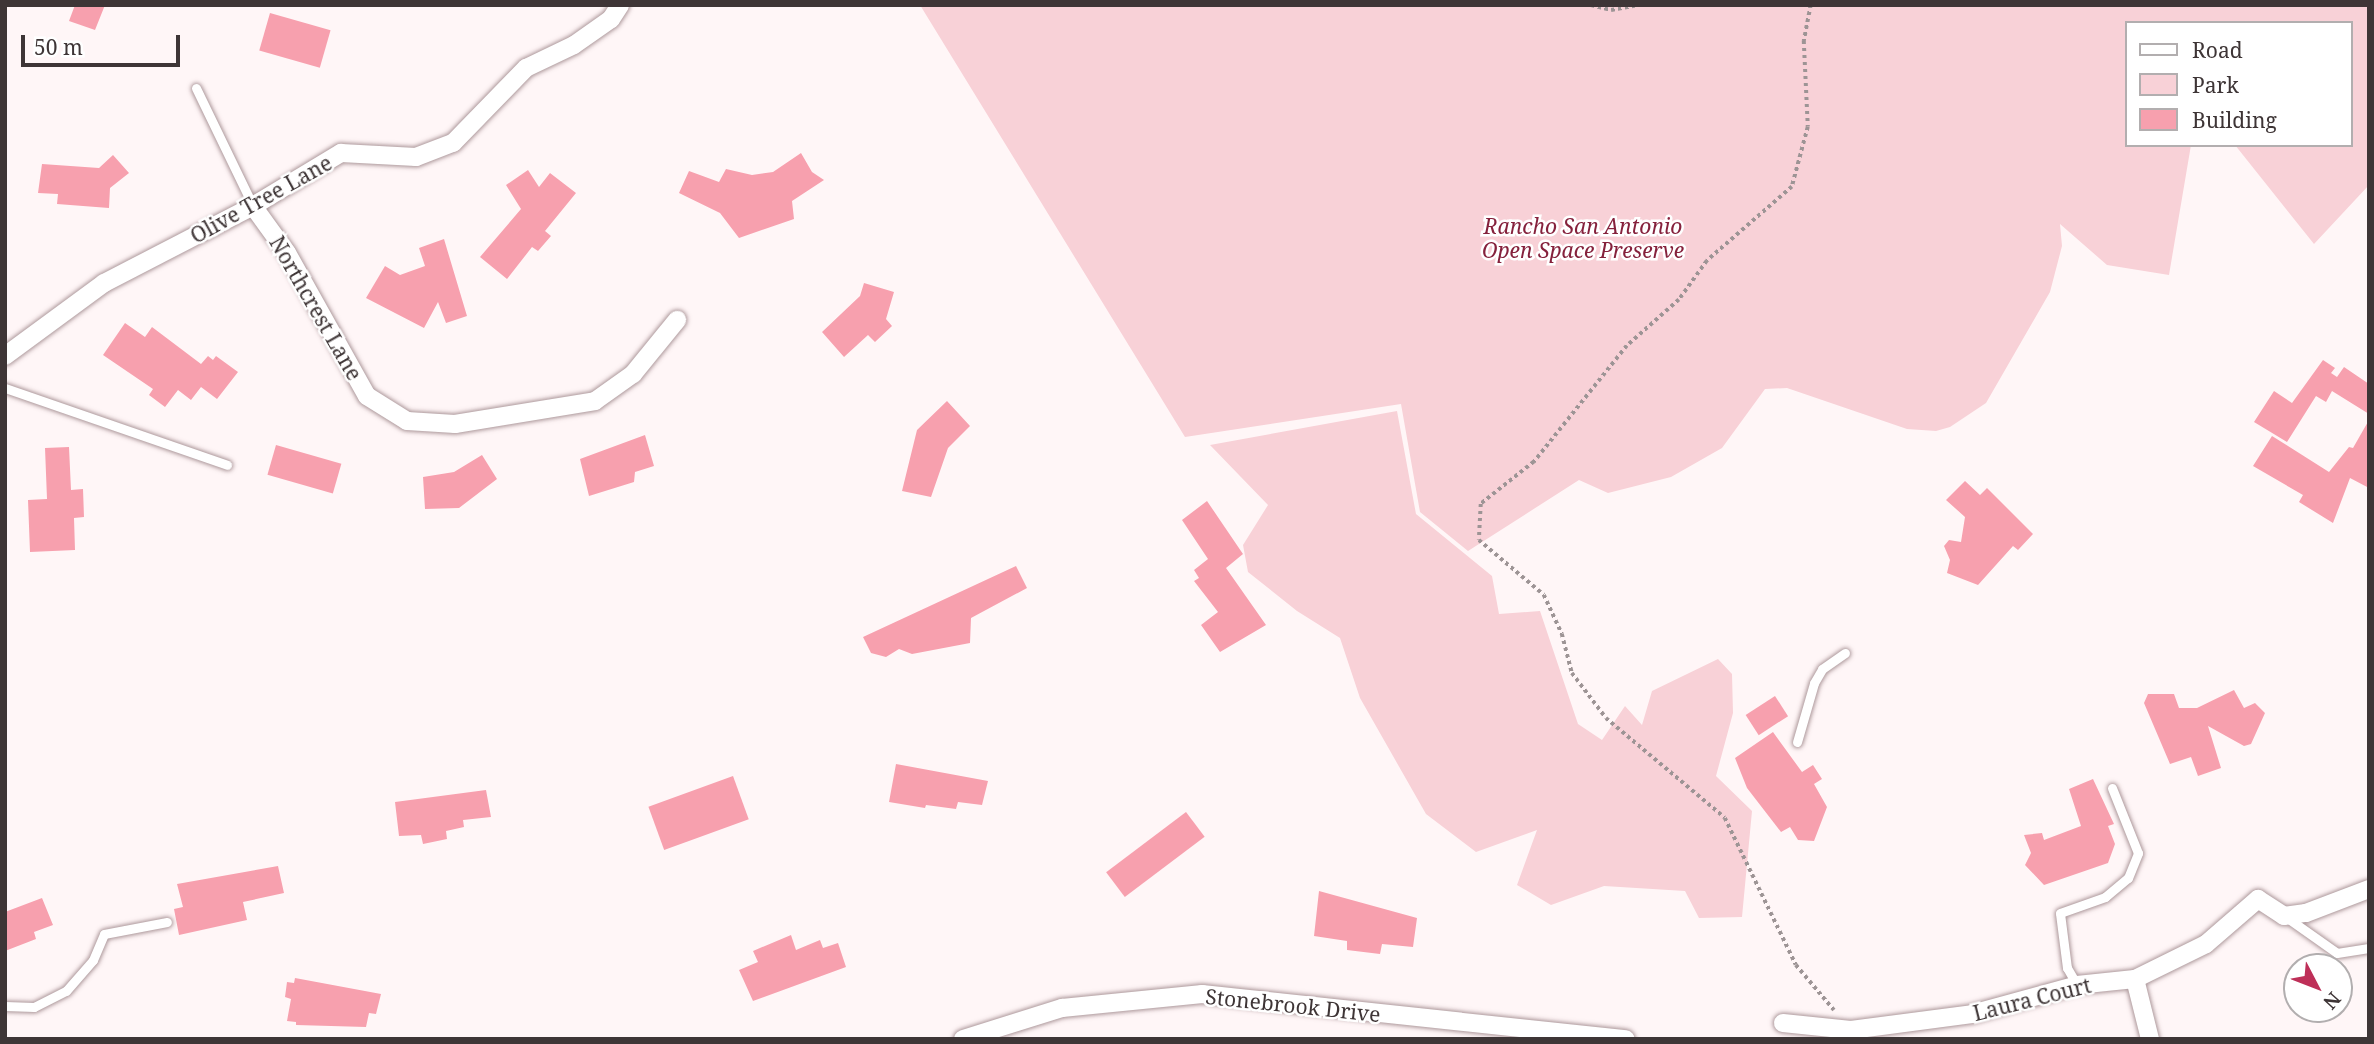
<!DOCTYPE html>
<style>
body{margin:0}
#map{position:relative;width:2374px;height:1044px;overflow:hidden;background:#fff6f7;font-family:"Noto Serif",serif}
div>[style]{position:absolute}
.green>*{inset:0;background:#f8d1d7}
.building>*{inset:0;background:#f7a0ae;transform-origin:0 0}
.path>*{height:3.5px;margin-top:-1.75px;transform-origin:0;background:repeating-linear-gradient(90deg,#9d9495 0 3.5px,transparent 0 7px)}
.roads{filter:drop-shadow(0 0 2px #ae999c) drop-shadow(0 0 2px #ae999c)}
.service>*{height:9px;margin:-4.5px;padding:0 4.5px;transform-origin:4.5px;border-radius:4.5px;background:#fff}
.minor>*{height:18px;margin:-9px;padding:0 9px;transform-origin:9px;border-radius:9px;background:#fff}
span{translate:-50% -50%;white-space:nowrap;text-align:center;line-height:1.15;-webkit-text-stroke:5px #fff;paint-order:stroke}
.street-label{font-size:21px;color:#3e3536}
.park-label{font-size:21px;color:#85213c;font-style:italic}
.frame{position:absolute;inset:0;border:7px solid #3e3536;pointer-events:none}
.legend{position:absolute;left:2125px;top:21px;width:228px;height:126px;box-sizing:border-box;background:#fff;border:2px solid #b2aeaf;margin:0;padding:9px 12px;list-style:none;font-size:21px;color:#3e3536}
.legend li{display:flex;align-items:center;gap:14px;height:35px}
.legend b{width:35px;border:2px solid #b2aeaf}
.north{position:absolute;left:2283px;top:953px;width:70px;height:70px;box-sizing:border-box;background:#fff;border:2px solid #b2aeaf;border-radius:50%;rotate:132deg;font-size:19px;font-weight:700;line-height:28px;text-align:center;color:#3e3536}
.north::after{content:'';display:block;margin:auto;width:24px;height:32px;background:#be2f58;clip-path:polygon(50% 0,100% 100%,50% 72%,0 100%)}
.scale{position:absolute;left:21px;top:35px;width:159px;height:32px;box-sizing:border-box;border:4px solid #3e3536;border-top:0;padding-left:9px;font-size:21px;line-height:24px;white-space:nowrap;color:#3e3536;-webkit-text-stroke:5px #fff;paint-order:stroke}
</style>
<div id="map">
<div class="green">
<div style="clip-path:polygon(920px 5px,2369px 5px,2369px 185px,2314px 244px,2235px 145px,2351px 145px,2351px 23px,2127px 23px,2127px 145px,2191px 145px,2169px 275px,2107px 265px,2060px 224px,2062px 246px,2050px 292px,1986px 403px,1950px 427px,1936px 431px,1907px 429px,1787px 388px,1765px 389px,1722px 448px,1671px 477px,1608px 493px,1579px 480px,1468px 551px,1420px 512px,1401px 404px,1185px 437px)"></div>
<div style="clip-path:polygon(1397px 411px,1416px 514px,1492px 576px,1499px 614px,1540px 611px,1578px 724px,1602px 740px,1625px 706px,1642px 725px,1652px 691px,1718px 659px,1732px 674px,1733px 713px,1716px 776px,1752px 811px,1742px 917px,1699px 918px,1685px 891px,1604px 886px,1551px 905px,1517px 885px,1537px 830px,1476px 852px,1426px 814px,1360px 698px,1340px 638px,1297px 611px,1248px 572px,1243px 545px,1268px 505px,1210px 445px)"></div>
</div>
<div class="building">
<div style="clip-path:polygon(75px 5px,105px 5px,95px 30px,69px 21px)"></div>
<div style="left:270px;top:13px;width:63px;height:39px;rotate:16deg"></div>
<div style="clip-path:polygon(801px 153px,812px 172px,824px 180px,792px 201px,794px 219px,739px 238px,720px 213px,679px 193px,689px 171px,719px 182px,726px 169px,752px 175px,773px 172px)"></div>
<div style="clip-path:polygon(113px 155px,129px 173px,110px 188px,109px 208px,57px 204px,58px 194px,38px 193px,42px 164px,99px 168px)"></div>
<div style="clip-path:polygon(528px 170px,539px 187px,550px 173px,576px 193px,545px 231px,551px 236px,538px 251px,532px 247px,507px 279px,480px 257px,521px 209px,506px 185px)"></div>
<div style="clip-path:polygon(444px 239px,467px 316px,446px 323px,438px 302px,424px 328px,366px 298px,385px 266px,400px 275px,425px 266px,419px 248px)"></div>
<div style="clip-path:polygon(864px 283px,894px 292px,886px 319px,892px 326px,875px 342px,868px 335px,844px 357px,822px 332px,860px 296px)"></div>
<div style="clip-path:polygon(125px 323px,145px 337px,152px 327px,201px 364px,208px 356px,213px 360px,216px 356px,238px 372px,217px 399px,201px 387px,191px 400px,178px 390px,165px 407px,149px 395px,153px 389px,103px 355px)"></div>
<div style="clip-path:polygon(2323px 360px,2335px 368px,2331px 373px,2337px 377px,2344px 367px,2369px 384px,2369px 414px,2332px 391px,2326px 402px,2316px 396px,2287px 442px,2254px 422px,2274px 391px,2292px 403px)"></div>
<div style="clip-path:polygon(947px 401px,970px 426px,948px 448px,931px 497px,902px 491px,917px 430px)"></div>
<div style="clip-path:polygon(2369px 420px,2369px 488px,2350px 478px,2333px 523px,2299px 502px,2303px 495px,2253px 466px,2272px 436px,2329px 472px,2349px 447px,2353px 448px)"></div>
<div style="clip-path:polygon(645px 435px,654px 466px,635px 472px,634px 482px,589px 496px,580px 459px)"></div>
<div style="left:276px;top:445px;width:68px;height:31px;rotate:16deg"></div>
<div style="clip-path:polygon(69px 447px,71px 490px,83px 489px,84px 517px,74px 518px,75px 550px,30px 552px,28px 500px,47px 499px,45px 448px)"></div>
<div style="clip-path:polygon(482px 455px,497px 479px,459px 508px,425px 509px,423px 477px,454px 472px)"></div>
<div style="clip-path:polygon(1965px 481px,1980px 495px,1987px 488px,2033px 534px,2018px 550px,2013px 546px,1978px 585px,1947px 573px,1950px 560px,1944px 546px,1949px 540px,1961px 542px,1965px 517px,1946px 500px)"></div>
<div style="clip-path:polygon(1207px 501px,1243px 554px,1226px 568px,1266px 625px,1220px 652px,1201px 625px,1218px 612px,1194px 581px,1199px 578px,1194px 570px,1208px 559px,1182px 520px)"></div>
<div style="clip-path:polygon(1016px 566px,1027px 588px,971px 618px,970px 643px,912px 654px,899px 649px,886px 657px,871px 653px,863px 637px)"></div>
<div style="clip-path:polygon(2234px 690px,2244px 708px,2255px 703px,2265px 713px,2251px 744px,2244px 746px,2208px 726px,2221px 768px,2198px 776px,2191px 757px,2170px 764px,2144px 703px,2148px 694px,2174px 694px,2179px 708px,2197px 708px)"></div>
<div style="left:1775px;top:696px;width:24px;height:35px;rotate:57deg"></div>
<div style="clip-path:polygon(1773px 732px,1802px 772px,1813px 765px,1822px 779px,1814px 784px,1827px 807px,1814px 841px,1798px 840px,1790px 827px,1781px 832px,1747px 788px,1735px 758px)"></div>
<div style="clip-path:polygon(896px 764px,988px 781px,982px 805px,958px 802px,956px 809px,926px 805px,925px 808px,889px 802px)"></div>
<div style="left:733px;top:776px;width:46px;height:90px;rotate:70deg"></div>
<div style="clip-path:polygon(2093px 779px,2114px 824px,2108px 826px,2115px 844px,2108px 863px,2044px 885px,2025px 865px,2031px 853px,2024px 835px,2042px 833px,2044px 840px,2081px 826px,2069px 789px)"></div>
<div style="clip-path:polygon(486px 790px,491px 817px,463px 820px,464px 827px,446px 831px,447px 839px,423px 844px,421px 835px,399px 836px,395px 802px)"></div>
<div style="left:1186px;top:812px;width:31px;height:100px;rotate:53deg"></div>
<div style="clip-path:polygon(278px 866px,284px 893px,243px 902px,247px 920px,179px 935px,174px 909px,183px 907px,177px 884px)"></div>
<div style="clip-path:polygon(1319px 891px,1417px 918px,1413px 947px,1382px 944px,1380px 954px,1347px 950px,1347px 941px,1314px 936px)"></div>
<div style="clip-path:polygon(42px 898px,53px 925px,34px 932px,36px 939px,5px 951px,5px 912px)"></div>
<div style="clip-path:polygon(791px 935px,796px 950px,820px 940px,823px 948px,838px 943px,846px 967px,753px 1001px,739px 970px,758px 962px,753px 951px)"></div>
<div style="clip-path:polygon(295px 978px,381px 994px,376px 1014px,369px 1013px,366px 1027px,296px 1025px,296px 1022px,287px 1021px,291px 999px,285px 997px,287px 982px,294px 983px)"></div>
</div>
<div class="path">
<div style="left:1591px;top:5px;width:21px;rotate:14deg"></div>
<div style="left:1611px;top:10px;width:28px;rotate:-10deg"></div>
<div style="left:1811px;top:5px;width:37px;rotate:101deg"></div>
<div style="left:1804px;top:41px;width:86px;rotate:87.3deg"></div>
<div style="left:1808px;top:127px;width:62px;rotate:104.9deg"></div>
<div style="left:1792px;top:187px;width:113px;rotate:139deg"></div>
<div style="left:1707px;top:261px;width:48px;rotate:125.7deg"></div>
<div style="left:1679px;top:300px;width:69px;rotate:138.5deg"></div>
<div style="left:1627px;top:346px;width:149px;rotate:128.7deg"></div>
<div style="left:1534px;top:462px;width:68px;rotate:141.6deg"></div>
<div style="left:1481px;top:504px;width:36px;rotate:93deg"></div>
<div style="left:1479px;top:540px;width:85px;rotate:40.2deg"></div>
<div style="left:1544px;top:595px;width:43px;rotate:65.2deg"></div>
<div style="left:1562px;top:634px;width:40px;rotate:75.6deg"></div>
<div style="left:1572px;top:673px;width:56px;rotate:52.9deg"></div>
<div style="left:1606px;top:718px;width:155px;rotate:40deg"></div>
<div style="left:1725px;top:818px;width:163px;rotate:64.2deg"></div>
<div style="left:1796px;top:965px;width:59px;rotate:49.8deg"></div>
</div>
<div class="roads">
<div class="service">
<div style="left:196px;top:88px;width:131px;rotate:64.2deg"></div>
<div style="left:5px;top:388px;width:235px;rotate:19.1deg"></div>
<div style="left:1797px;top:742px;width:61px;rotate:-73.9deg"></div>
<div style="left:1814px;top:683px;width:16px;rotate:-60deg"></div>
<div style="left:1822px;top:669px;width:28px;rotate:-35deg"></div>
<div style="left:2286px;top:917px;width:62px;rotate:35.2deg"></div>
<div style="left:2337px;top:953px;width:32px;rotate:-9deg"></div>
<div style="left:2077px;top:985px;width:20px;rotate:-120deg"></div>
<div style="left:2067px;top:968px;width:55px;rotate:-97.3deg"></div>
<div style="left:2060px;top:913px;width:48px;rotate:-19.6deg"></div>
<div style="left:2105px;top:897px;width:30px;rotate:-40deg"></div>
<div style="left:2128px;top:878px;width:27px;rotate:-68deg"></div>
<div style="left:2138px;top:853px;width:70px;rotate:-111.8deg"></div>
<div style="left:5px;top:1006px;width:29px;rotate:2deg"></div>
<div style="left:34px;top:1007px;width:36px;rotate:-27deg"></div>
<div style="left:66px;top:991px;width:41px;rotate:-48.9deg"></div>
<div style="left:93px;top:960px;width:28px;rotate:-67deg"></div>
<div style="left:104px;top:934px;width:64px;rotate:-10.8deg"></div>
</div>
<div class="minor">
<div style="left:253px;top:206px;width:58px;rotate:54.1deg"></div>
<div style="left:287px;top:253px;width:164px;rotate:60.8deg"></div>
<div style="left:367px;top:396px;width:47px;rotate:32deg"></div>
<div style="left:407px;top:421px;width:48px;rotate:3.6deg"></div>
<div style="left:455px;top:424px;width:142px;rotate:-9.3deg"></div>
<div style="left:595px;top:401px;width:47px;rotate:-35.4deg"></div>
<div style="left:633px;top:374px;width:70px;rotate:-50.8deg"></div>
<div style="left:5px;top:356px;width:123px;rotate:-36.4deg"></div>
<div style="left:104px;top:283px;width:168px;rotate:-27.3deg"></div>
<div style="left:253px;top:206px;width:103px;rotate:-31.1deg"></div>
<div style="left:341px;top:153px;width:75px;rotate:3.1deg"></div>
<div style="left:416px;top:157px;width:40px;rotate:-21deg"></div>
<div style="left:453px;top:143px;width:105px;rotate:-45.8deg"></div>
<div style="left:526px;top:68px;width:53px;rotate:-25.6deg"></div>
<div style="left:574px;top:45px;width:45px;rotate:-35.1deg"></div>
<div style="left:611px;top:19px;width:17px;rotate:-57deg"></div>
<div style="left:2135px;top:979px;width:62px;rotate:76deg"></div>
<div style="left:1783px;top:1023px;width:68px;rotate:5.9deg"></div>
<div style="left:1851px;top:1030px;width:122px;rotate:-7.5deg"></div>
<div style="left:1972px;top:1014px;width:109px;rotate:-15.4deg"></div>
<div style="left:2077px;top:985px;width:58px;rotate:-5.9deg"></div>
<div style="left:2135px;top:979px;width:79px;rotate:-26.2deg"></div>
<div style="left:2206px;top:944px;width:69px;rotate:-40.9deg"></div>
<div style="left:2258px;top:899px;width:31px;rotate:33deg"></div>
<div style="left:2284px;top:916px;width:22px;rotate:-8deg"></div>
<div style="left:2306px;top:913px;width:67px;rotate:-20.9deg"></div>
<div style="left:963px;top:1039px;width:104px;rotate:-17.4deg"></div>
<div style="left:1062px;top:1008px;width:141px;rotate:-5.7deg"></div>
<div style="left:1202px;top:994px;width:426px;rotate:6.1deg"></div>
</div>
</div>
<div class="street-label">
<span style="left:261px;top:199px;rotate:-29deg">Olive Tree Lane</span>
<span style="left:316px;top:308px;rotate:60deg">Northcrest Lane</span>
<span style="left:2032px;top:999px;rotate:-14deg">Laura Court</span>
<span style="left:1293px;top:1005px;rotate:6deg">Stonebrook Drive</span>
</div>
<div class="park-label">
<span style="left:1583px;top:238px">Rancho San Antonio<br>Open Space Preserve</span>
</div>
<div class="frame"></div>
<ul class="legend">
<li><b style="height:9px;background:#fff"></b>Road</li>
<li><b style="height:19px;background:#f8d1d7"></b>Park</li>
<li><b style="height:19px;background:#f7a0ae"></b>Building</li>
</ul>
<div class="north">N</div>
<div class="scale">50 m</div>
</div>
